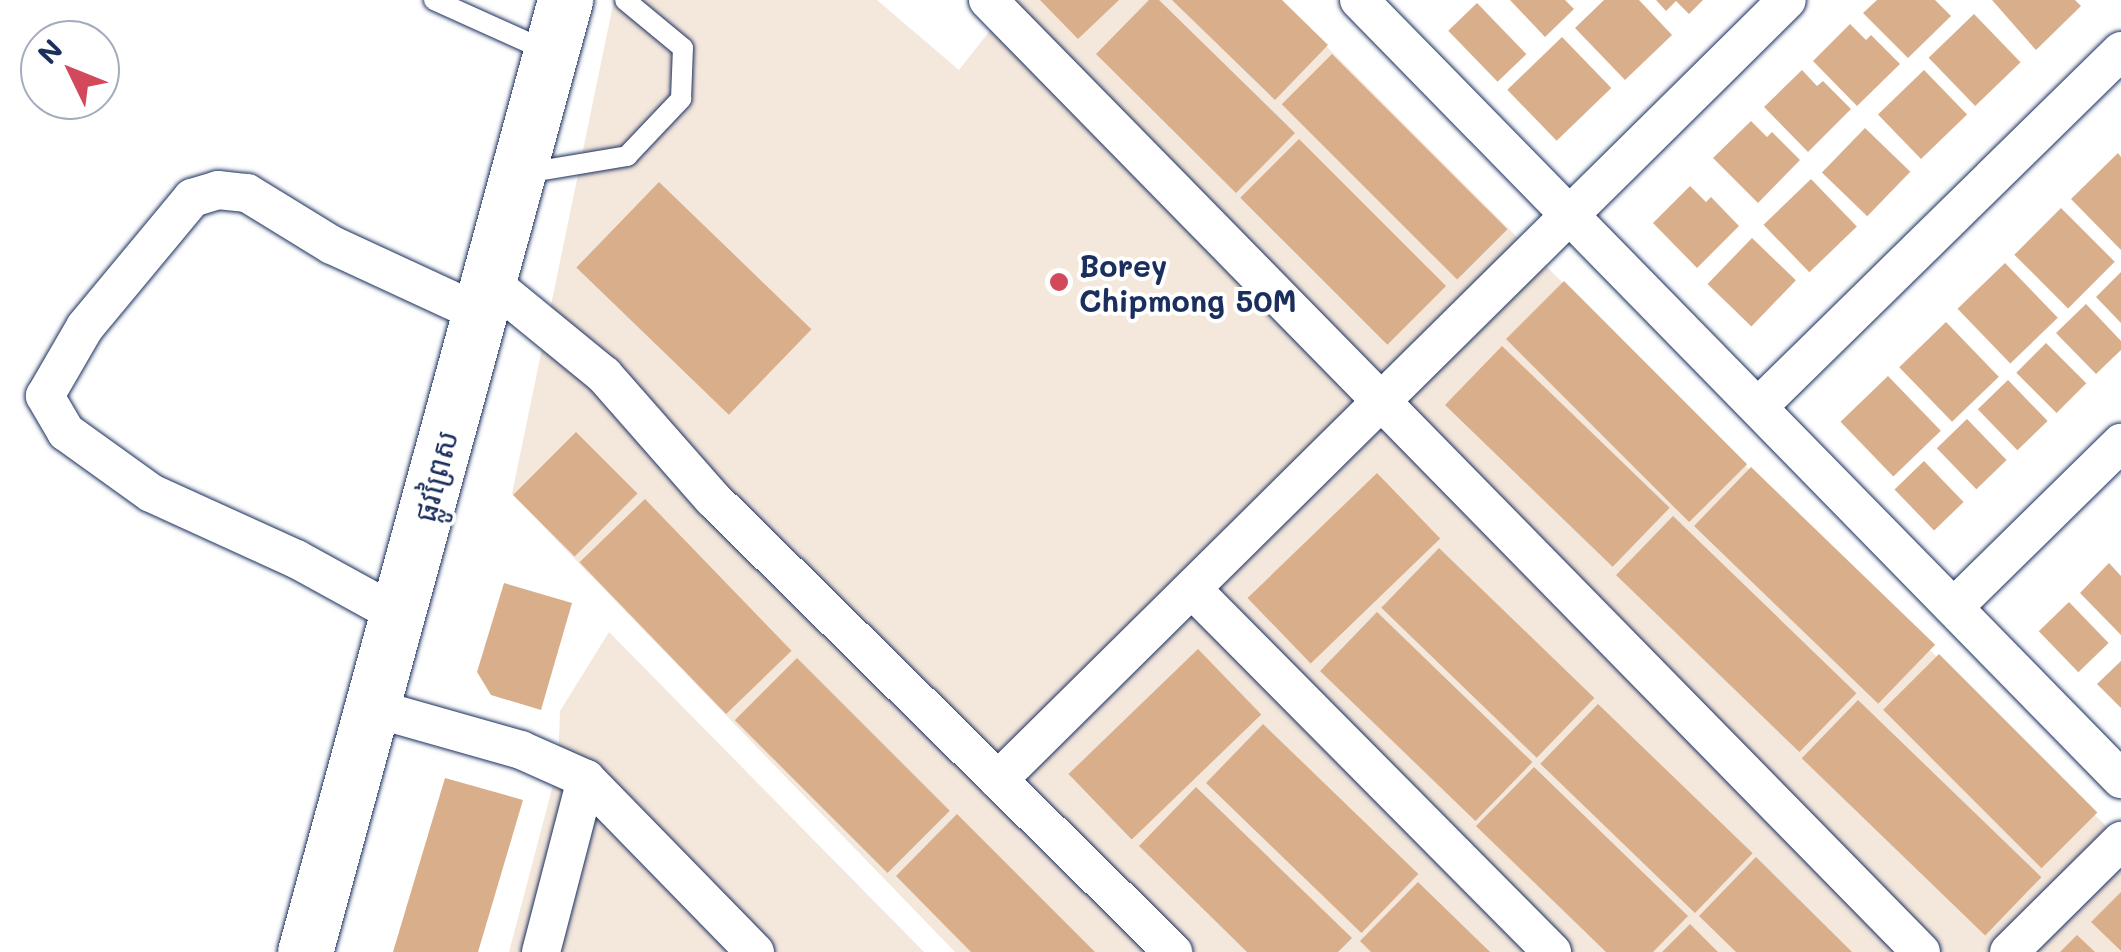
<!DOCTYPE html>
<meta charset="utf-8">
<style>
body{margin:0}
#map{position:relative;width:2121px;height:952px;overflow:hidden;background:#fff;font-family:Mali,"Noto Sans Khmer",sans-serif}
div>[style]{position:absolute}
.built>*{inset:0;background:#f4e7dc}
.building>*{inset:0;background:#d9ae8a;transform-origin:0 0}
.roads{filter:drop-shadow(0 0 2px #1b2f5e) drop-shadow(0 0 2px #1b2f5e)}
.lane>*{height:20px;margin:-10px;padding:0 10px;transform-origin:10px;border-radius:10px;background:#fff}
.street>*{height:38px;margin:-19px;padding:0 19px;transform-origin:19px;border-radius:19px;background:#fff}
.secondary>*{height:55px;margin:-27.5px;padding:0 27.5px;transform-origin:27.5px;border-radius:27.5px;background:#fff}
.dots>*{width:28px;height:28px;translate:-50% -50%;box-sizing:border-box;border:5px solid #fff;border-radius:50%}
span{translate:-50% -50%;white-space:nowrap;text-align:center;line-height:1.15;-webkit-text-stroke:8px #fff;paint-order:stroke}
.poi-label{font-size:30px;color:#1b2f5e;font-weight:700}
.left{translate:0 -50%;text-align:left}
.street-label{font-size:30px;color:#1b2f5e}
.north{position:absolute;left:20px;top:20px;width:100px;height:100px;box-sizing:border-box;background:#fff;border:2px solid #a4acbf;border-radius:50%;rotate:313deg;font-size:28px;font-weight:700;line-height:40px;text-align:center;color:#1b2f5e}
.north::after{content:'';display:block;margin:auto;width:35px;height:45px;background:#d1495b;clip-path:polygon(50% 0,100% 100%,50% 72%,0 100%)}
</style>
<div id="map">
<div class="built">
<div style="clip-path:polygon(614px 0,877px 0,959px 70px,1014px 0,1280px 0,2121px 841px,2121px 952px,955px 952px,512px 494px)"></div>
<div style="clip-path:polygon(609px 632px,924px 952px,509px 952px,558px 766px,560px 711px)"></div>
</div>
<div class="building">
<div style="clip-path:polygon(1040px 0,1119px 0,1078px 39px)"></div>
<div style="clip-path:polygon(1149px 0,1159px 0,1295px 133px,1236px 193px,1096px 54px)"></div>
<div style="clip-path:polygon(1172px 0,1282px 0,1328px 45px,1275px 100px)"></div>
<div style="clip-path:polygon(1510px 0,1565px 0,1574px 9px,1545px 37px)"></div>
<div style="clip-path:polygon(1604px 0,1639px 0,1672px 35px,1625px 80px,1575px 28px)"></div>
<div style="clip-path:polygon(1656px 0,1703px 0,1689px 14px,1676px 1px,1666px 11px)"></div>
<div style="clip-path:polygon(1877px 0,1935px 0,1951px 16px,1908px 58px,1863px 13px)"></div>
<div style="clip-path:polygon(1992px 0,2075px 0,2081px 6px,2036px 50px)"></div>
<div style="left:1477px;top:3px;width:71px;height:40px;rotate:46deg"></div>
<div style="left:1974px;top:14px;width:67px;height:63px;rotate:46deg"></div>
<div style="clip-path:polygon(1850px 24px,1866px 40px,1871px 35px,1900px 64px,1857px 106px,1813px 61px)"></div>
<div style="left:1562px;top:37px;width:71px;height:76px;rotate:46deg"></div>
<div style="left:1332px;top:54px;width:248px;height:71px;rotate:45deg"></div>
<div style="clip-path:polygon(1802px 70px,1817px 86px,1823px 81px,1851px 109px,1808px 152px,1764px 107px)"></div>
<div style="left:1924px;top:70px;width:62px;height:64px;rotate:46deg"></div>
<div style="clip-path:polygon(1751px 121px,1767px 137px,1772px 132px,1800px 160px,1758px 203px,1713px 158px)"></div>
<div style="left:1865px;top:128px;width:63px;height:62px;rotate:44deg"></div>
<div style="left:1299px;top:139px;width:208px;height:83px;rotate:45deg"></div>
<div style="clip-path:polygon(2118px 153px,2121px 157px,2121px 250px,2071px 199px)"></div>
<div style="left:1811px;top:179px;width:66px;height:66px;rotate:46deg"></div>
<div style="left:659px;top:182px;width:212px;height:119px;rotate:44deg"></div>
<div style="clip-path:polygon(1690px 186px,1706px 202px,1711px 197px,1739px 226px,1697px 268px,1653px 223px)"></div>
<div style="left:2061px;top:208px;width:76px;height:66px;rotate:45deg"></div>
<div style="left:1752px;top:238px;width:61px;height:64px;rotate:44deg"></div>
<div style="left:2005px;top:263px;width:76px;height:66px;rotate:46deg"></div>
<div style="clip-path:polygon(2121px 272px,2121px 323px,2096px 297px)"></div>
<div style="left:1564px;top:281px;width:259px;height:82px;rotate:45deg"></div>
<div style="clip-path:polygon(2086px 304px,2121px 341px,2121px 350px,2096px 374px,2056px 333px)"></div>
<div style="left:1946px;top:322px;width:76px;height:65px;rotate:46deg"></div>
<div style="left:2046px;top:343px;width:57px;height:42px;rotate:45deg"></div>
<div style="left:1502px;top:346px;width:233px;height:82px;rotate:44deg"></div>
<div style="left:1888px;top:376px;width:76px;height:66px;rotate:46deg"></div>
<div style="left:2008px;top:380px;width:57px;height:42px;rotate:46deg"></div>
<div style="left:1967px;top:419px;width:57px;height:42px;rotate:46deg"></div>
<div style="left:576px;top:432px;width:87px;height:89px;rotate:45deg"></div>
<div style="left:1924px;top:461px;width:57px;height:41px;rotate:46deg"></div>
<div style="left:1751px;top:467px;width:256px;height:82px;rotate:44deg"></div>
<div style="left:1377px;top:473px;width:91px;height:180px;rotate:46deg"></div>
<div style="left:645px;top:499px;width:211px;height:91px;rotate:46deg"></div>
<div style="left:1673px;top:516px;width:255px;height:82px;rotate:44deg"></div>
<div style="left:1439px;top:548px;width:216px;height:83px;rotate:44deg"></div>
<div style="clip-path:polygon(2109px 563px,2121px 576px,2121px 635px,2080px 593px)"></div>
<div style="clip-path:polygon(504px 583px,572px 603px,541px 710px,491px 695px,477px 672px)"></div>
<div style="left:2069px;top:602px;width:57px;height:42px;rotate:46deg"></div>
<div style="left:1377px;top:612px;width:216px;height:82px;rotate:44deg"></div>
<div style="left:1198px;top:649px;width:91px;height:180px;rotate:46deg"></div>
<div style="left:1939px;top:654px;width:224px;height:79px;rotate:45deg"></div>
<div style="left:797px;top:658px;width:216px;height:88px;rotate:45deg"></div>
<div style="clip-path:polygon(2121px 661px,2121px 708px,2097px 684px)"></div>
<div style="left:1858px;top:700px;width:255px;height:81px;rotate:44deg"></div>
<div style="left:1598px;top:704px;width:215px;height:83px;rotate:44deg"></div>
<div style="left:1263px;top:724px;width:216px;height:82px;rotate:44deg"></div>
<div style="clip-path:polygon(1534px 767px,1688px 916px,1653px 952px,1606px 952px,1476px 826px)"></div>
<div style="clip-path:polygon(445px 778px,523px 800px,478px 952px,393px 952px)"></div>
<div style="clip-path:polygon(1196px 787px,1352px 938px,1338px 952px,1247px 952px,1139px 846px)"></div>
<div style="clip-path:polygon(957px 814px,1095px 952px,971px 952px,896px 876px)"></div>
<div style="clip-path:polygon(1756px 857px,1852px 952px,1736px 952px,1699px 916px)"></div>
<div style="clip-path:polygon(1418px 882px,1490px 952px,1371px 952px,1360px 941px)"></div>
<div style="clip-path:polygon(2121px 892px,2121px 951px,2091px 922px)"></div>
<div style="clip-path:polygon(1690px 924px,1718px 952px,1662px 952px)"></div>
<div style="clip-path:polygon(2077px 935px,2095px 952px,2060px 952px)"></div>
</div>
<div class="roads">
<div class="lane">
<div style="left:434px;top:0;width:126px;rotate:24.3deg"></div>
<div style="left:520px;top:174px;width:109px;rotate:-9.5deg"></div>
<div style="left:627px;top:156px;width:79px;rotate:-46.5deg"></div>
<div style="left:681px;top:99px;width:51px;rotate:-87.8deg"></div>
<div style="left:683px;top:48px;width:75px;rotate:-140.4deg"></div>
</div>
<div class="street">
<div style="left:988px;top:0;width:1333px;rotate:45.58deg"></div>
<div style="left:1359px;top:0;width:1090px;rotate:45.63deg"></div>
<div style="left:489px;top:281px;width:149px;rotate:39.3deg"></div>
<div style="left:604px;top:375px;width:165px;rotate:48.7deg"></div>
<div style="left:713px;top:499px;width:646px;rotate:44.56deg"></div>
<div style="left:1759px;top:406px;width:507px;rotate:-44.44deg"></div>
<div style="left:1193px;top:590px;width:510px;rotate:45.24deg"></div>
<div style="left:1955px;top:606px;width:233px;rotate:-44.5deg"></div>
<div style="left:398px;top:615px;width:116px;rotate:-151.2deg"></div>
<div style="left:296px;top:559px;width:159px;rotate:-155.5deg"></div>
<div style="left:151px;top:493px;width:105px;rotate:-144.3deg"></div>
<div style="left:66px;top:432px;width:42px;rotate:-120.3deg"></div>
<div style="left:45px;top:396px;width:80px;rotate:-59.9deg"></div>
<div style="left:85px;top:327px;width:168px;rotate:-50.3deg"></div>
<div style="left:192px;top:198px;width:27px;rotate:-17deg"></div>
<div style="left:218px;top:190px;width:29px;rotate:6deg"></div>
<div style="left:247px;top:193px;width:100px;rotate:31.5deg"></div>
<div style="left:332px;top:245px;width:162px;rotate:24.8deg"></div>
<div style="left:373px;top:708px;width:154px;rotate:15.8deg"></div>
<div style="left:521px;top:750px;width:71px;rotate:24deg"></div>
<div style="left:586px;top:779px;width:242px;rotate:45.7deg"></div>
<div style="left:998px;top:780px;width:1109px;rotate:-44.67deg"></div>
<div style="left:541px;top:952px;width:179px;rotate:-75.4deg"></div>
<div style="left:2009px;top:952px;width:158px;rotate:-44.7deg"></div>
</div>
<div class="secondary">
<div style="left:305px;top:952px;width:987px;rotate:-74.72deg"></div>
</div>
</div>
<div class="dots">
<div style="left:1059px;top:282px;background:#d1495b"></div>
</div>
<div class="poi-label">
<span class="left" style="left:1079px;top:282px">Borey<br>Chipmong 50M</span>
</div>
<div class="street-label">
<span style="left:435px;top:476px;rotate:-75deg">ផ្លូវព្រៃស</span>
</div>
<div class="north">N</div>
</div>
